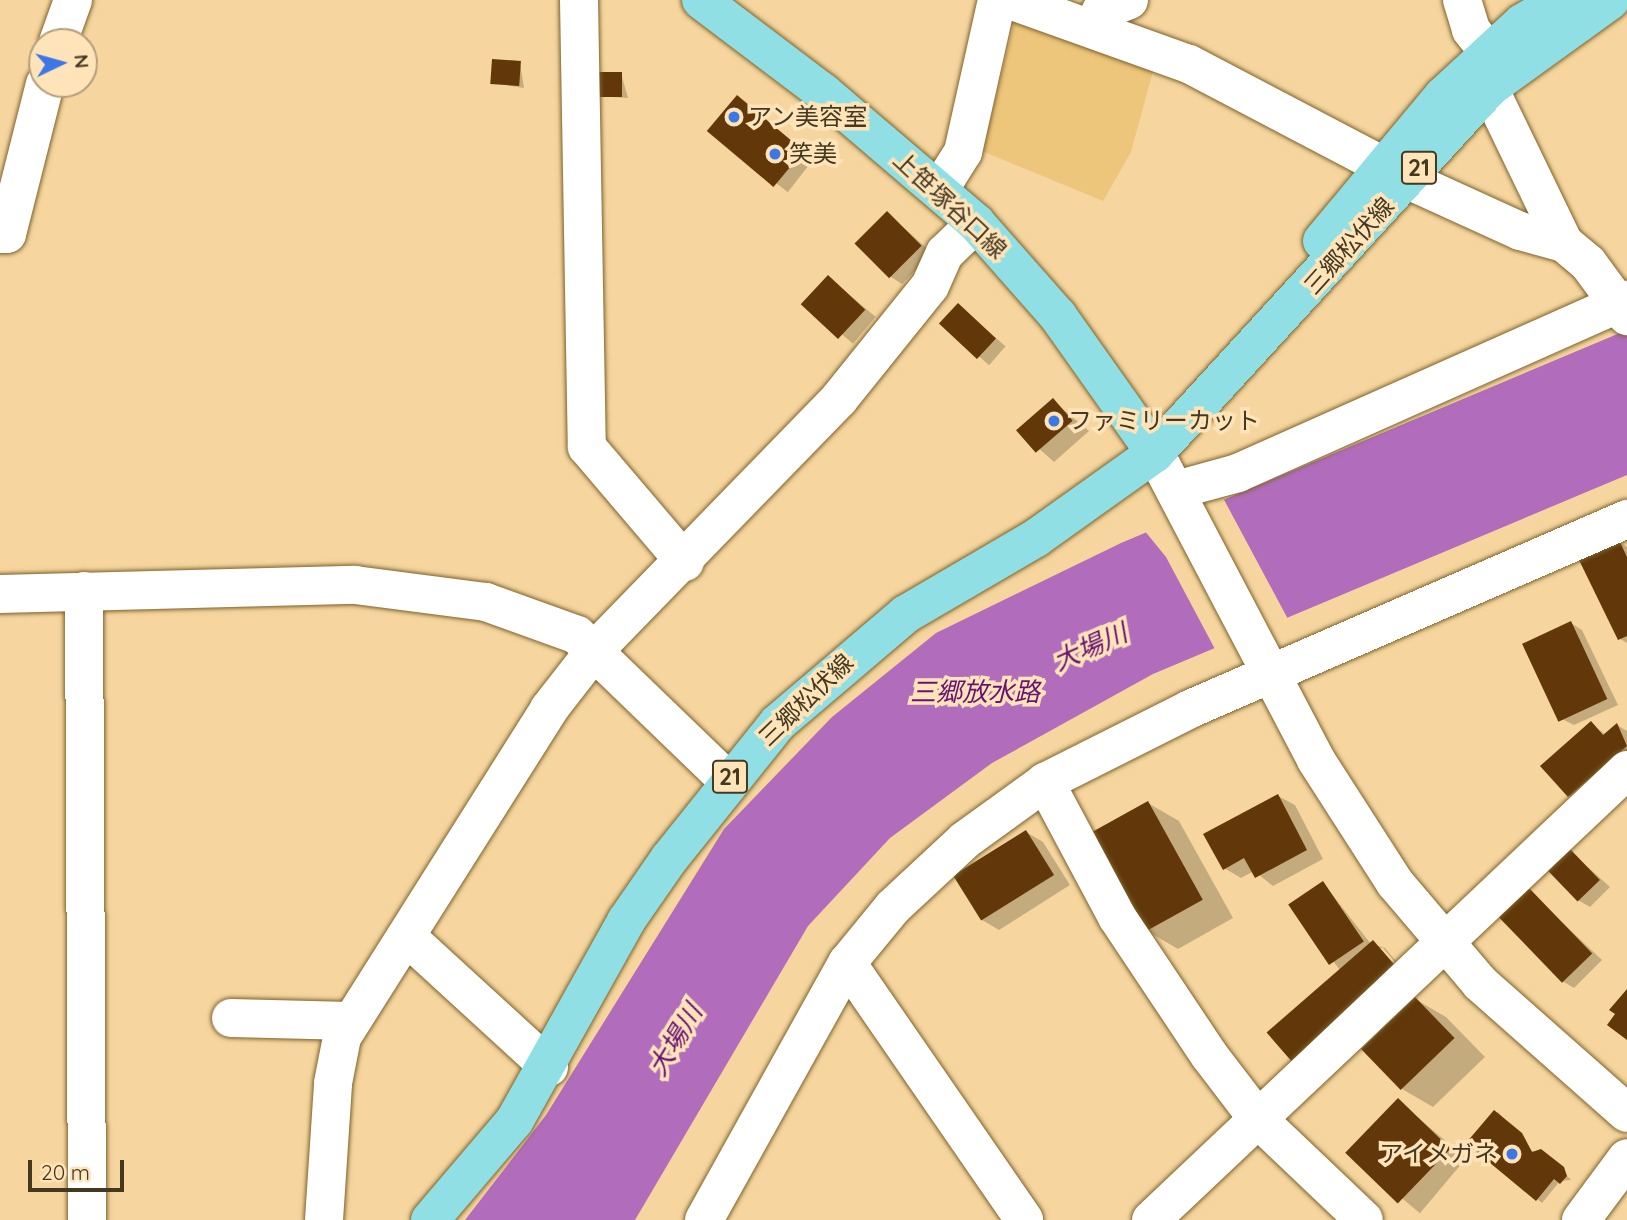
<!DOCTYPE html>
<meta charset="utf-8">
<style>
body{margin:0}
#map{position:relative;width:1627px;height:1220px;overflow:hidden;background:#f6d69e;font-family:Quicksand,"Noto Sans JP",sans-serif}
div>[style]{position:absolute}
.green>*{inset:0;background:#edc57b}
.water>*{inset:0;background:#b16dbc}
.pier>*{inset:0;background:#f6d69e}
.shadow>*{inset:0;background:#0003;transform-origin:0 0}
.building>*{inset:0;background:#62380a;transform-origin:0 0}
.roads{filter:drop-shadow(0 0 2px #7e622c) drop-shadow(0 0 2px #7e622c)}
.minor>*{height:38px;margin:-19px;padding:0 19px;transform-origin:19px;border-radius:19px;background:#fff}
.major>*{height:38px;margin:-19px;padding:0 19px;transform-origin:19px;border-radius:19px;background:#8fdfe5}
.dots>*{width:19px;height:19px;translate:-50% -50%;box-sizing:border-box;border:4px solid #fee4b8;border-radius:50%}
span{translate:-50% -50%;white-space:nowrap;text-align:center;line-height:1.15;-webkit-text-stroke:7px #fee4b8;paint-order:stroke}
.shield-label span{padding:2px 5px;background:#fee4b8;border:2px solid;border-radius:5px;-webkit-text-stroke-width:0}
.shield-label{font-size:23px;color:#443821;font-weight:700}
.poi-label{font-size:24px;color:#443821}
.left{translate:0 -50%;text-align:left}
.right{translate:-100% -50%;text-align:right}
.street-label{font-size:24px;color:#443821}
.water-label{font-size:26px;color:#681075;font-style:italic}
.north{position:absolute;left:28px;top:28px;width:70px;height:70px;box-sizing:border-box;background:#fee4b8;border:2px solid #b49f7c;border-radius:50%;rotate:85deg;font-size:19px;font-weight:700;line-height:28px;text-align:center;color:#443821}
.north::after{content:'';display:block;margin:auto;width:24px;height:32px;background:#3d77e7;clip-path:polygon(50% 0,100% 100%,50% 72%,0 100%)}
.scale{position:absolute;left:28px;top:1160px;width:96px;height:32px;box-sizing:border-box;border:4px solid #443821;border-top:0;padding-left:9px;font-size:21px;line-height:24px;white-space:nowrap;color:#443821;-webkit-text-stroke:5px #fee4b8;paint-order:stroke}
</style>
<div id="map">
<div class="green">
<div style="clip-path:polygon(1015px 21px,1153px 71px,1131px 152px,1103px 201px,982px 151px)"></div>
</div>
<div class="water">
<div style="clip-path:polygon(1627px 330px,1627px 475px,1153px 674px,992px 763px,890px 838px,808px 926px,635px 1220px,465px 1220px,546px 1115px,724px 829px,832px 717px,936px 633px,1121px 543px)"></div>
</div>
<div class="pier">
<div style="clip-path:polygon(1222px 496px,1289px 621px,1216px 651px,1166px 557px,1144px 530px)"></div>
</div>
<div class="shadow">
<div style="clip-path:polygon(520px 63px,524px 88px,492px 83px)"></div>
<div style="clip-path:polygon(621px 73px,628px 98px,596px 96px)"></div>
<div style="left:737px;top:98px;width:98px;height:43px;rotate:38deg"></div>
<div style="clip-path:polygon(887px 213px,932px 253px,902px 284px,891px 277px)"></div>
<div style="left:828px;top:277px;width:62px;height:35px;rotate:40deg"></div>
<div style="left:958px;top:305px;width:63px;height:25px;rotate:41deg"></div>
<div style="clip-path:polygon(1053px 401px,1089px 431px,1054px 462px,1019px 431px)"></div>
<div style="clip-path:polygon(1619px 542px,1627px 547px,1627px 643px,1620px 639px)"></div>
<div style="clip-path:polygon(1571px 623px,1582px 630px,1618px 705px,1574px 725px,1562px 719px)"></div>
<div style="clip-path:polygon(1591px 723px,1606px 735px,1617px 725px,1627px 731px,1627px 762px,1580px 803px,1569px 796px)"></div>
<div style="clip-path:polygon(1278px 796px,1295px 805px,1323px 859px,1273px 886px,1254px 871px,1241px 878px,1224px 868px)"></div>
<div style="clip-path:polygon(1148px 803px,1179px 821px,1233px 918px,1178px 949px,1147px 931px)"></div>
<div style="clip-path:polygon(1026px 832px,1043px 842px,1070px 885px,999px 930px,982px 920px)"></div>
<div style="clip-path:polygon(1570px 851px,1610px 887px,1590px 907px,1578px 900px)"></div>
<div style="clip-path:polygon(evenodd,1323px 883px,1371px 944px,1385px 948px,1410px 978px,1303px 1068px,1268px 1032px,1340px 970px,1290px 906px,1323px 883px,1378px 948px,1383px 948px,1407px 976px,1404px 978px,1378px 948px)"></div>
<div style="clip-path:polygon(1529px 891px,1602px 960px,1574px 988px,1562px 981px)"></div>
<div style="clip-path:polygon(1415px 999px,1446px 1017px,1485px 1057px,1433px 1107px,1402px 1089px)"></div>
<div style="left:1398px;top:1101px;width:89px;height:72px;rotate:40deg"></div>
<div style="clip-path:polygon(1498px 1112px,1534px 1153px,1546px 1154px,1571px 1180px,1560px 1181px,1542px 1203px,1469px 1143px)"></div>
</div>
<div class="building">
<div style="left:492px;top:59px;width:29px;height:25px;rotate:4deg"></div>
<div style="left:593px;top:72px;width:29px;height:25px"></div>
<div style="left:737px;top:95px;width:87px;height:47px;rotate:40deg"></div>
<div style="left:887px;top:211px;width:49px;height:46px;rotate:45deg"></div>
<div style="left:828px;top:275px;width:51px;height:40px;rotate:43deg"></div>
<div style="left:958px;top:303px;width:52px;height:28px;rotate:43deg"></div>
<div style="left:1053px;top:398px;width:30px;height:49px;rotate:49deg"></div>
<div style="clip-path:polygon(1619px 540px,1627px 557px,1627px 636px,1618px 640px,1579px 560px)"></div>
<div style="left:1571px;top:621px;width:86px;height:54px;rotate:65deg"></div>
<div style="clip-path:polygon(1591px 721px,1603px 735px,1617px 723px,1627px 746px,1568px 797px,1540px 766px)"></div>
<div style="clip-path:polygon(1278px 794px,1307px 850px,1255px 878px,1244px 858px,1223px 870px,1203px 834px)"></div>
<div style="left:1148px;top:801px;width:113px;height:66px;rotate:61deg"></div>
<div style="left:1026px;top:830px;width:53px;height:86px;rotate:58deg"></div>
<div style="left:1570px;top:849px;width:43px;height:31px;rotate:46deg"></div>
<div style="left:1323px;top:881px;width:73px;height:42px;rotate:56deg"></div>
<div style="left:1529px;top:888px;width:91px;height:42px;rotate:46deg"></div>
<div style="left:1373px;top:940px;width:41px;height:141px;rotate:49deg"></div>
<div style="clip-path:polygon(1627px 989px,1627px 1040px,1607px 1025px,1615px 1014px,1609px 1010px)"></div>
<div style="left:1415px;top:997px;width:57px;height:75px;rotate:46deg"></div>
<div style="left:1398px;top:1098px;width:73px;height:76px;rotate:44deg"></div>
<div style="clip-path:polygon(1494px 1110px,1522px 1133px,1532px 1152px,1541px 1149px,1564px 1167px,1567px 1176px,1560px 1184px,1554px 1179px,1536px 1201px,1466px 1143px)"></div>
</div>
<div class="roads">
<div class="minor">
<div style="left:579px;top:0;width:447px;rotate:89deg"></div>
<div style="left:587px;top:447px;width:151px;rotate:49.6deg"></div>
<div style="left:1010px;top:0;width:190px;rotate:19.7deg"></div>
<div style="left:1189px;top:64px;width:219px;rotate:27.7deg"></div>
<div style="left:1462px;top:0;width:31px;rotate:73deg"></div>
<div style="left:1471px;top:30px;width:28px;rotate:51deg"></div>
<div style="left:1093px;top:26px;width:17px;rotate:-62deg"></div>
<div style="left:1101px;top:11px;width:30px;rotate:-21deg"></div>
<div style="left:58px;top:42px;width:45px;rotate:-70.3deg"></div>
<div style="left:1489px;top:88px;width:172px;rotate:64.2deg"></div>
<div style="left:1564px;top:243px;width:31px;rotate:40deg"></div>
<div style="left:1588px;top:263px;width:66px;rotate:53.7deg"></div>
<div style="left:1408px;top:180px;width:123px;rotate:24.5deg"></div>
<div style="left:1520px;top:231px;width:46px;rotate:15.3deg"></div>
<div style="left:939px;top:190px;width:45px;rotate:-57.7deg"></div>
<div style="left:963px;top:152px;width:156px;rotate:-77.4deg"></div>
<div style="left:0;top:234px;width:7px"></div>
<div style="left:7px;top:234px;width:155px;rotate:-75.8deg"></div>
<div style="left:1155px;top:453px;width:347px;rotate:62.3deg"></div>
<div style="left:1316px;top:760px;width:146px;rotate:57.3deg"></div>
<div style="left:1395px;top:883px;width:131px;rotate:49.6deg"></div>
<div style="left:1480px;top:983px;width:196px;rotate:41.5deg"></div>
<div style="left:1176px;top:490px;width:64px;rotate:-15.3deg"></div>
<div style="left:1238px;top:473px;width:426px;rotate:-24deg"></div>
<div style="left:84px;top:591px;width:629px;rotate:89.73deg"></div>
<div style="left:0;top:594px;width:355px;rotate:-1.5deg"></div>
<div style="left:355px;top:585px;width:132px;rotate:7.4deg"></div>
<div style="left:486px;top:602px;width:97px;rotate:19.9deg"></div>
<div style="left:577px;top:635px;width:209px;rotate:44deg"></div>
<div style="left:1045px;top:782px;width:153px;rotate:61.9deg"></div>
<div style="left:1117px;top:917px;width:166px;rotate:56.3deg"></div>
<div style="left:1209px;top:1055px;width:81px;rotate:52.6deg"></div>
<div style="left:1258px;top:1119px;width:146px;rotate:43.6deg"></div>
<div style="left:406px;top:936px;width:194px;rotate:42.5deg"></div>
<div style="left:847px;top:963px;width:312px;rotate:55.4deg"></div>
<div style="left:231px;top:1018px;width:120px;rotate:1.4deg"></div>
<div style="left:324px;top:1220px;width:137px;rotate:-86.2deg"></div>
<div style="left:333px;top:1083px;width:47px;rotate:-78.9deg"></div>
<div style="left:342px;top:1037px;width:388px;rotate:-57.7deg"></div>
<div style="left:549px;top:709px;width:75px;rotate:-52.1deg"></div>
<div style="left:595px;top:650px;width:350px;rotate:-45.8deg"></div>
<div style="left:839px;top:399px;width:145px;rotate:-51.2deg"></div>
<div style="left:930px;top:286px;width:36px;rotate:-66deg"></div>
<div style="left:945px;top:253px;width:43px;rotate:-44.1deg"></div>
<div style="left:704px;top:1220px;width:294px;rotate:-60.9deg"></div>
<div style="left:847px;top:963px;width:72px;rotate:-50.6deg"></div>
<div style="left:893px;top:907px;width:98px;rotate:-42.9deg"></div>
<div style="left:965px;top:840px;width:99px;rotate:-35.9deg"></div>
<div style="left:1045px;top:782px;width:162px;rotate:-26.7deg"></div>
<div style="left:1190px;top:709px;width:477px;rotate:-23.5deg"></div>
<div style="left:1151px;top:1220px;width:655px;rotate:-43.39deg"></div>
<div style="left:1581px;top:1220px;width:77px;rotate:-53.4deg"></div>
</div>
<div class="major">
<div style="left:701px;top:0;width:154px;rotate:37.1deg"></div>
<div style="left:824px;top:93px;width:200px;rotate:40.5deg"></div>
<div style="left:976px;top:223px;width:124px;rotate:48.6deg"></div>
<div style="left:1058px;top:316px;width:168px;rotate:54.7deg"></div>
<div style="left:1322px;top:241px;width:189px;rotate:-50.2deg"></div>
<div style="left:1443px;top:96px;width:108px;rotate:-42.7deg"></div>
<div style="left:1522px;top:23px;width:46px;rotate:-29.9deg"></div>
<div style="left:430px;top:1220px;width:131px;rotate:-49.6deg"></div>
<div style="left:515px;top:1120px;width:228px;rotate:-60.8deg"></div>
<div style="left:626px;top:921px;width:75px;rotate:-55.3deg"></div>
<div style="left:669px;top:859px;width:174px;rotate:-51.3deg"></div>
<div style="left:778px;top:723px;width:168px;rotate:-40.4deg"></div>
<div style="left:906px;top:614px;width:151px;rotate:-30.3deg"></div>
<div style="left:1036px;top:538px;width:146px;rotate:-35.5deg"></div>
<div style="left:1155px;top:453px;width:495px;rotate:-47.5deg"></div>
<div style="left:1489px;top:88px;width:150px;rotate:-35.8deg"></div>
</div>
</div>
<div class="dots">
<div style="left:734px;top:117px;background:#3d77e7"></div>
<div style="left:775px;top:154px;background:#3d77e7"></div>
<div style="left:1054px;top:421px;background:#3d77e7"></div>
<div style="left:1512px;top:1154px;background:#3d77e7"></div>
</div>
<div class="shield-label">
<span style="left:1419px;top:168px">21</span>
<span style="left:730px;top:777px">21</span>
</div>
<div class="poi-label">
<span class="left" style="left:748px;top:117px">アン美容室</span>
<span class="left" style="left:789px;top:154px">笑美</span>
<span class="left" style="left:1068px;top:421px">ファミリーカット</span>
<span class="right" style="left:1498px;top:1154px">アイメガネ</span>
</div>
<div class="street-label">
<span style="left:950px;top:205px;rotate:43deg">上笹塚谷口線</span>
<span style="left:1349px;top:246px;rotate:-48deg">三郷松伏線</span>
<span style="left:806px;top:700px;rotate:-44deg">三郷松伏線</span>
</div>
<div class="water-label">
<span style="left:1090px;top:647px;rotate:-24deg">大場川</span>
<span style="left:975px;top:692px">三郷放水路</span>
<span style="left:675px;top:1040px;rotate:-59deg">大場川</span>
</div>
<div class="north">N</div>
<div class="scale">20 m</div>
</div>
